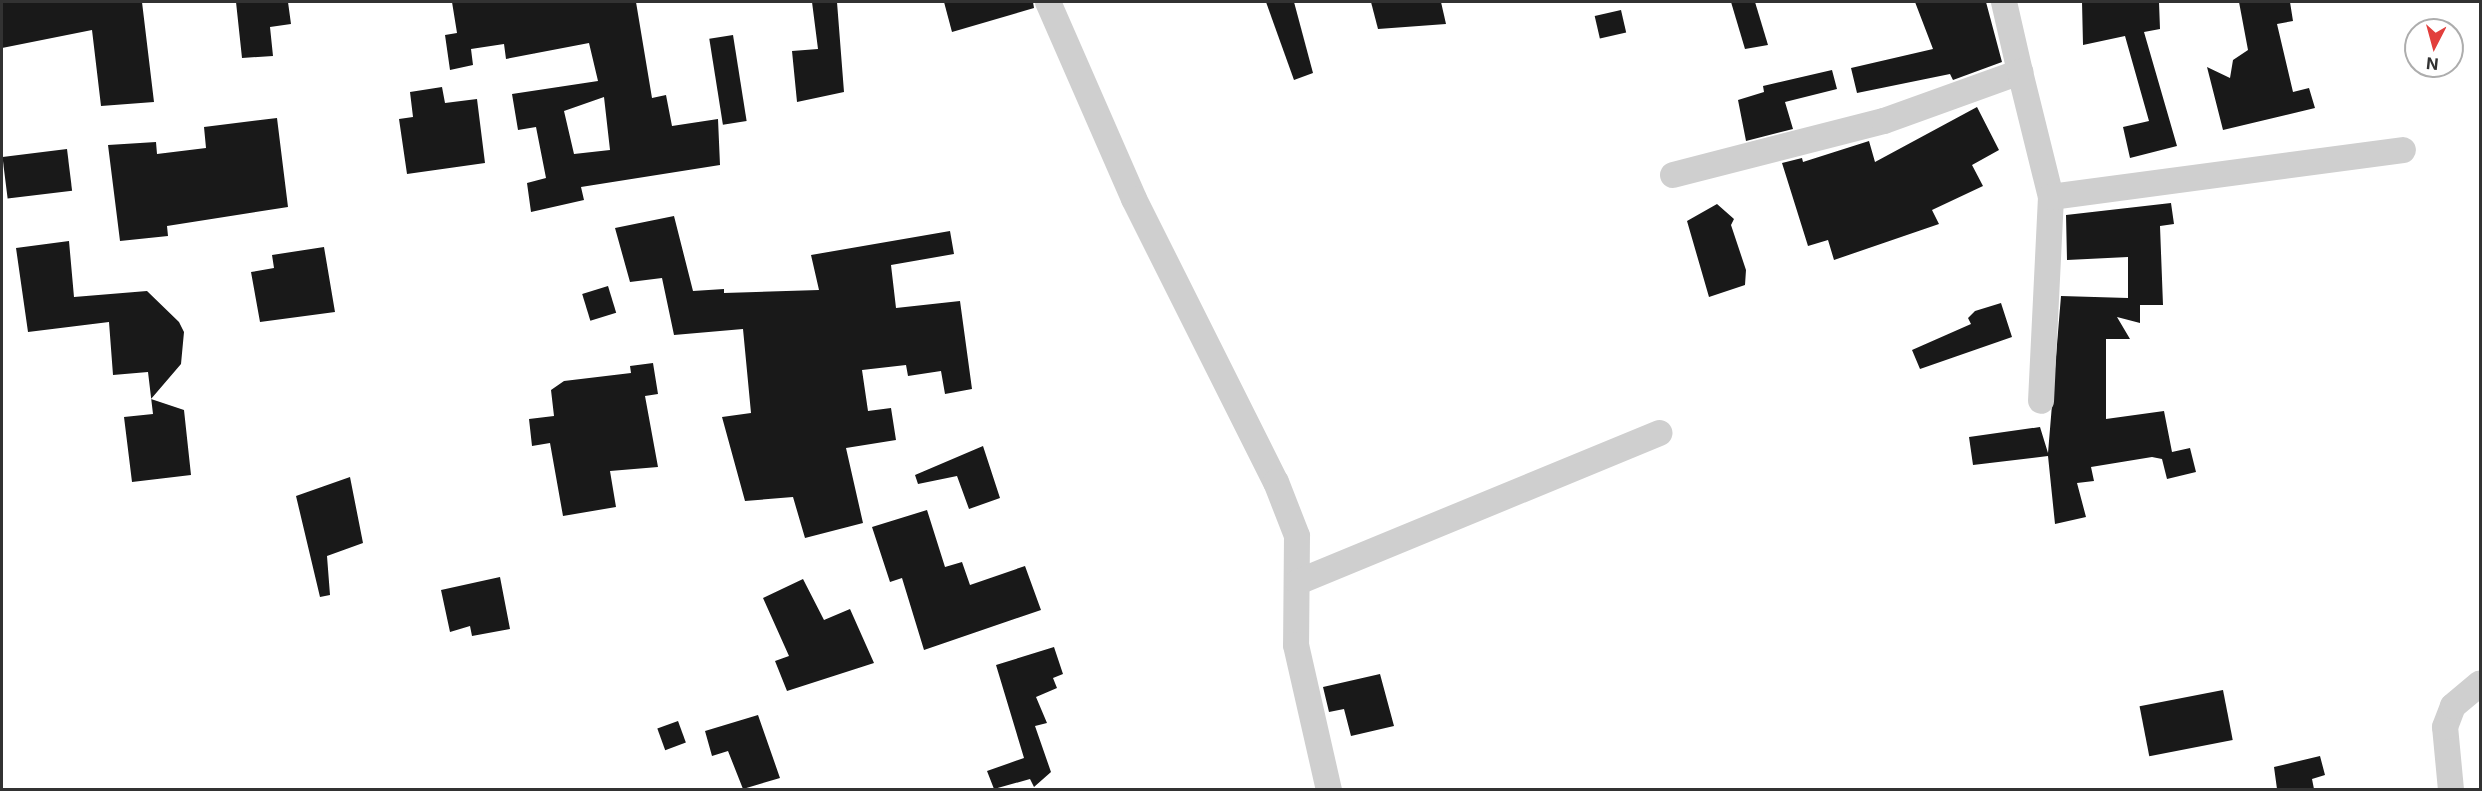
<!DOCTYPE html>
<style>
body{margin:0}
#map{position:relative;width:2482px;height:791px;overflow:hidden;background:#fff;font-family:Inter,sans-serif}
div>[style]{position:absolute}
.building>*{inset:0;background:#191919;transform-origin:0 0}
.minor>*{height:26px;margin:-13px;padding:0 13px;transform-origin:13px;border-radius:13px;background:#cfcfcf}
span{translate:-50% -50%;white-space:nowrap;text-align:center;line-height:1.15;-webkit-text-stroke:6px #fff;paint-order:stroke}
.frame{position:absolute;inset:0;border:3px solid #323232;pointer-events:none}
.north{position:absolute;left:2404px;top:18px;width:60px;height:60px;box-sizing:border-box;background:#fff;border:2px solid #adadad;border-radius:50%;rotate:186deg;font-size:16px;font-weight:700;line-height:24px;text-align:center;color:#323232}
.north::after{content:'';display:block;margin:auto;width:21px;height:27px;background:#e23f3c;clip-path:polygon(50% 0,100% 100%,50% 72%,0 100%)}
</style>
<div id="map">
<div class="building">
<div style="clip-path:polygon(2px 2px,142px 2px,154px 102px,101px 106px,92px 30px,2px 48px)"></div>
<div style="clip-path:polygon(236px 2px,288px 2px,291px 24px,270px 27px,273px 56px,242px 58px)"></div>
<div style="clip-path:polygon(evenodd,452px 2px,636px 2px,652px 98px,666px 95px,672px 126px,718px 119px,720px 165px,581px 187px,584px 200px,531px 212px,527px 183px,546px 178px,536px 127px,518px 130px,512px 94px,598px 81px,589px 43px,506px 59px,504px 44px,471px 49px,473px 65px,450px 70px,445px 35px,457px 33px,452px 2px,604px 97px,610px 150px,574px 154px,564px 111px,604px 97px)"></div>
<div style="clip-path:polygon(812px 2px,837px 2px,844px 92px,797px 102px,792px 51px,818px 49px)"></div>
<div style="clip-path:polygon(944px 2px,1033px 2px,1034px 8px,952px 32px)"></div>
<div style="clip-path:polygon(1266px 2px,1294px 2px,1313px 73px,1294px 80px)"></div>
<div style="clip-path:polygon(1371px 2px,1441px 2px,1446px 24px,1378px 29px)"></div>
<div style="clip-path:polygon(1731px 2px,1755px 2px,1768px 45px,1745px 49px)"></div>
<div style="clip-path:polygon(1915px 2px,1986px 2px,2002px 62px,1953px 80px,1950px 74px,1857px 93px,1851px 68px,1933px 49px)"></div>
<div style="clip-path:polygon(2082px 2px,2159px 2px,2160px 29px,2144px 32px,2177px 146px,2130px 158px,2123px 127px,2149px 121px,2125px 36px,2083px 45px)"></div>
<div style="clip-path:polygon(2239px 2px,2290px 2px,2293px 21px,2277px 24px,2293px 92px,2309px 88px,2315px 108px,2223px 130px,2207px 67px,2230px 78px,2233px 60px,2248px 50px)"></div>
<div style="left:1621px;top:10px;width:23px;height:27px;rotate:77deg"></div>
<div style="left:733px;top:35px;width:87px;height:24px;rotate:81deg"></div>
<div style="clip-path:polygon(1832px 70px,1837px 89px,1785px 102px,1793px 129px,1746px 141px,1738px 100px,1764px 92px,1763px 86px)"></div>
<div style="clip-path:polygon(442px 87px,445px 103px,477px 99px,485px 163px,407px 174px,399px 119px,413px 117px,410px 92px)"></div>
<div style="clip-path:polygon(1977px 107px,1999px 150px,1972px 165px,1983px 186px,1932px 210px,1939px 224px,1834px 260px,1828px 240px,1808px 246px,1782px 163px,1802px 158px,1803px 162px,1869px 141px,1875px 162px)"></div>
<div style="clip-path:polygon(277px 118px,288px 207px,167px 226px,168px 236px,120px 241px,108px 145px,156px 142px,157px 154px,206px 148px,204px 127px)"></div>
<div style="left:67px;top:149px;width:42px;height:65px;rotate:83deg"></div>
<div style="clip-path:polygon(2171px 203px,2174px 224px,2160px 226px,2163px 305px,2140px 305px,2140px 323px,2117px 317px,2130px 339px,2106px 339px,2106px 419px,2164px 411px,2172px 452px,2190px 448px,2196px 472px,2167px 479px,2162px 459px,2152px 457px,2091px 467px,2094px 481px,2077px 483px,2086px 517px,2055px 524px,2048px 456px,1973px 465px,1969px 437px,2040px 427px,2048px 453px,2061px 296px,2128px 298px,2128px 257px,2067px 260px,2066px 215px)"></div>
<div style="clip-path:polygon(1717px 204px,1734px 219px,1731px 225px,1746px 270px,1745px 285px,1709px 297px,1687px 221px)"></div>
<div style="clip-path:polygon(674px 216px,693px 291px,724px 289px,724px 293px,819px 290px,811px 255px,950px 231px,954px 254px,891px 265px,896px 308px,960px 301px,972px 389px,945px 394px,941px 371px,908px 376px,906px 365px,862px 370px,868px 411px,891px 408px,896px 440px,846px 448px,863px 523px,805px 538px,793px 497px,745px 501px,722px 417px,751px 413px,743px 329px,674px 335px,662px 278px,630px 282px,615px 228px)"></div>
<div style="clip-path:polygon(69px 241px,74px 297px,147px 291px,179px 322px,184px 332px,181px 364px,151px 399px,184px 410px,191px 475px,132px 482px,124px 417px,153px 414px,148px 372px,113px 375px,109px 322px,28px 332px,16px 248px)"></div>
<div style="clip-path:polygon(324px 247px,335px 312px,260px 322px,251px 272px,274px 268px,272px 255px)"></div>
<div style="left:608px;top:286px;width:28px;height:27px;rotate:73deg"></div>
<div style="clip-path:polygon(2001px 303px,2012px 337px,1920px 369px,1912px 350px,1971px 324px,1968px 318px,1975px 311px)"></div>
<div style="clip-path:polygon(653px 363px,658px 394px,645px 396px,658px 467px,610px 471px,616px 507px,563px 516px,550px 443px,532px 446px,529px 419px,554px 416px,551px 390px,564px 381px,631px 373px,630px 366px)"></div>
<div style="clip-path:polygon(983px 446px,1000px 498px,969px 509px,957px 476px,918px 484px,915px 475px)"></div>
<div style="clip-path:polygon(350px 477px,363px 543px,327px 556px,330px 595px,320px 597px,296px 496px)"></div>
<div style="clip-path:polygon(927px 510px,945px 567px,962px 562px,970px 585px,1025px 566px,1041px 610px,924px 650px,902px 578px,890px 582px,872px 527px)"></div>
<div style="clip-path:polygon(500px 577px,510px 629px,472px 636px,470px 626px,450px 632px,441px 590px)"></div>
<div style="clip-path:polygon(803px 579px,824px 620px,850px 609px,874px 663px,787px 691px,775px 661px,789px 656px,763px 598px)"></div>
<div style="clip-path:polygon(1054px 647px,1063px 674px,1053px 678px,1057px 688px,1036px 697px,1047px 723px,1035px 726px,1051px 772px,1034px 787px,1030px 779px,994px 789px,987px 771px,1024px 758px,996px 665px)"></div>
<div style="clip-path:polygon(1380px 674px,1394px 726px,1351px 736px,1344px 709px,1329px 712px,1323px 687px)"></div>
<div style="left:2223px;top:690px;width:51px;height:85px;rotate:79deg"></div>
<div style="clip-path:polygon(758px 715px,780px 778px,743px 789px,728px 751px,712px 756px,705px 731px)"></div>
<div style="left:678px;top:721px;width:23px;height:22px;rotate:70deg"></div>
<div style="clip-path:polygon(2320px 756px,2325px 775px,2312px 779px,2314px 789px,2277px 789px,2274px 767px)"></div>
</div>
<div class="minor">
<div style="left:1048px;top:2px;width:215px;rotate:66.4deg"></div>
<div style="left:1134px;top:199px;width:317px;rotate:63.4deg"></div>
<div style="left:1276px;top:482px;width:58px;rotate:68.7deg"></div>
<div style="left:1297px;top:536px;width:109px;rotate:90.5deg"></div>
<div style="left:1296px;top:645px;width:149px;rotate:77.2deg"></div>
<div style="left:2004px;top:2px;width:72px;rotate:77.1deg"></div>
<div style="left:1673px;top:175px;width:218px;rotate:-14.4deg"></div>
<div style="left:1884px;top:121px;width:145px;rotate:-19.8deg"></div>
<div style="left:2020px;top:72px;width:129px;rotate:76.1deg"></div>
<div style="left:2051px;top:197px;width:204px;rotate:92.8deg"></div>
<div style="left:2051px;top:197px;width:355px;rotate:-7.6deg"></div>
<div style="left:1298px;top:582px;width:391px;rotate:-22.4deg"></div>
<div style="left:2451px;top:790px;width:63px;rotate:-95.4deg"></div>
<div style="left:2445px;top:727px;width:22px;rotate:-69deg"></div>
<div style="left:2453px;top:706px;width:35px;rotate:-40deg"></div>
</div>
<div class="frame"></div>
<div class="north">N</div>
</div>
